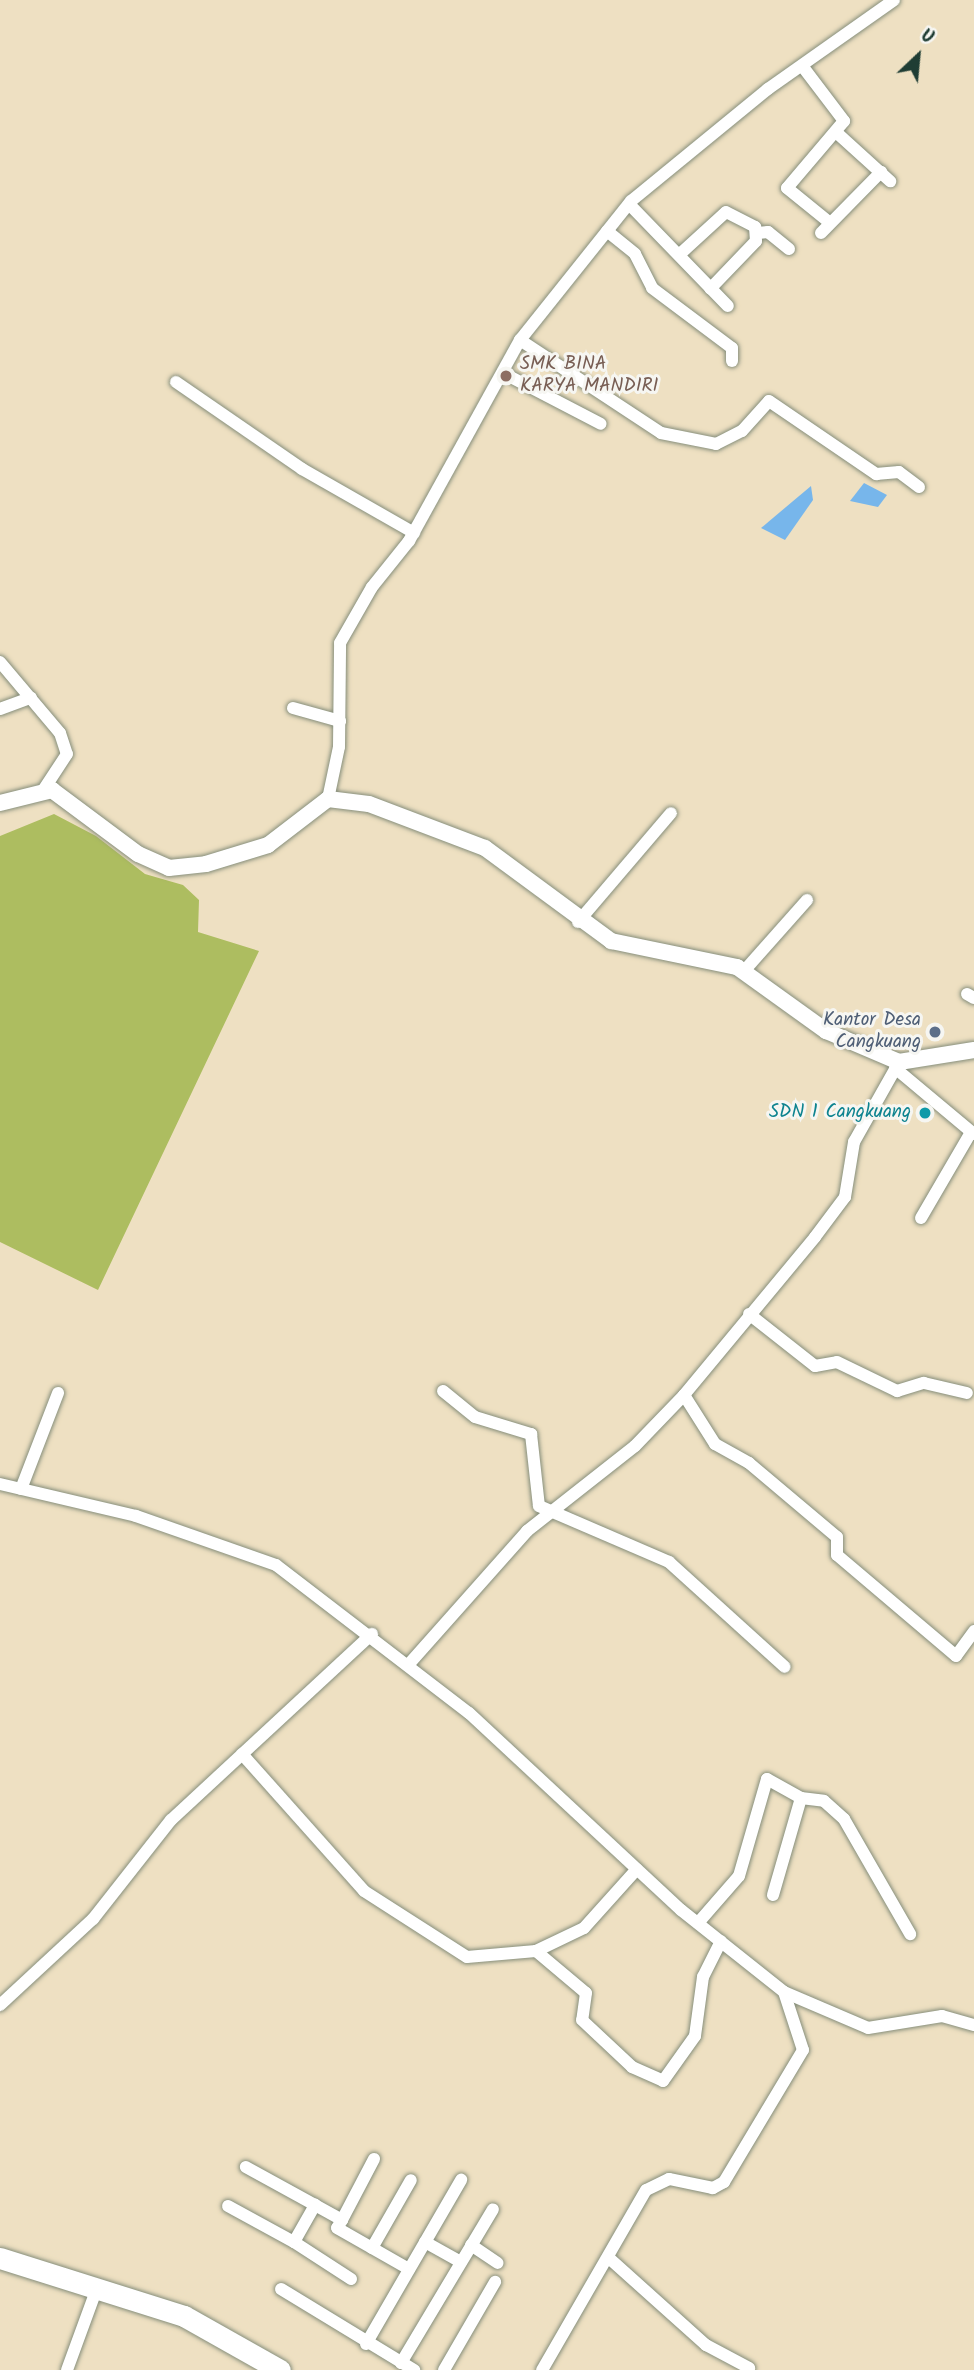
<!DOCTYPE html>
<style>
body{margin:0}
#map{position:relative;width:974px;height:2370px;overflow:hidden;background:#eee0c2;font-family:Kalam,sans-serif}
div>[style]{position:absolute}
.green>*{inset:0;background:#adbd60}
.water>*{inset:0;background:#77b6eb}
.roads{filter:drop-shadow(0 0 2px #868e7b) drop-shadow(0 0 2px #868e7b)}
.minor>*{height:12px;margin:-6px;padding:0 6px;transform-origin:6px;border-radius:6px;background:#fff}
.tertiary>*{height:16px;margin:-8px;padding:0 8px;transform-origin:8px;border-radius:8px;background:#fff}
.primary>*{height:21px;margin:-10.5px;padding:0 10.5px;transform-origin:10.5px;border-radius:10.5px;background:#fff}
.dots>*{width:19px;height:19px;translate:-50% -50%;box-sizing:border-box;border:4px solid #f6f6f2;border-radius:50%}
span{translate:-50% -50%;white-space:nowrap;text-align:center;line-height:1.15;-webkit-text-stroke:6px #f6f6f2;paint-order:stroke}
.education-label{font-size:19px;color:#785e54}
.left{translate:0 -50%;text-align:left}
.service-label{font-size:19px;color:#4e5e75}
.right{translate:-100% -50%;text-align:right}
.culture-label{font-size:19px;color:#0d838f}
.north{position:absolute;left:883px;top:21px;width:70px;height:70px;-webkit-text-stroke:5px #f6f6f2;paint-order:stroke;rotate:26deg;font-size:19px;font-weight:700;line-height:28px;text-align:center;color:#1f3d34}
.north::after{content:'';display:block;margin:auto;width:24px;height:32px;background:#1f3d34;clip-path:polygon(50% 0,100% 100%,50% 72%,0 100%)}
</style>
<div id="map">
<div class="green">
<div style="clip-path:polygon(54px 814px,96px 836px,145px 874px,183px 885px,199px 900px,198px 932px,259px 951px,98px 1290px,0 1242px,0 836px)"></div>
</div>
<div class="water">
<div style="clip-path:polygon(864px 483px,887px 495px,878px 507px,850px 501px)"></div>
<div style="clip-path:polygon(811px 486px,813px 500px,785px 540px,761px 528px)"></div>
</div>
<div class="roads">
<div class="minor">
<div style="left:803px;top:67px;width:68px;rotate:52.8deg"></div>
<div style="left:844px;top:121px;width:88px;rotate:130.4deg"></div>
<div style="left:787px;top:188px;width:55px;rotate:39.1deg"></div>
<div style="left:837px;top:133px;width:72px;rotate:42.2deg"></div>
<div style="left:629px;top:204px;width:142px;rotate:45.9deg"></div>
<div style="left:607px;top:231px;width:36px;rotate:39deg"></div>
<div style="left:635px;top:254px;width:38px;rotate:63deg"></div>
<div style="left:652px;top:288px;width:100px;rotate:36.9deg"></div>
<div style="left:732px;top:348px;width:13px;rotate:90deg"></div>
<div style="left:758px;top:233px;width:10px;rotate:-6deg"></div>
<div style="left:768px;top:232px;width:27px;rotate:39deg"></div>
<div style="left:821px;top:233px;width:86px;rotate:-45.5deg"></div>
<div style="left:680px;top:254px;width:62px;rotate:-42.4deg"></div>
<div style="left:726px;top:212px;width:33px;rotate:27deg"></div>
<div style="left:755px;top:227px;width:14px;rotate:86deg"></div>
<div style="left:756px;top:241px;width:66px;rotate:133.8deg"></div>
<div style="left:520px;top:340px;width:169px;rotate:33.4deg"></div>
<div style="left:661px;top:433px;width:56px;rotate:11.3deg"></div>
<div style="left:716px;top:444px;width:29px;rotate:-27deg"></div>
<div style="left:742px;top:431px;width:40px;rotate:-48deg"></div>
<div style="left:769px;top:401px;width:130px;rotate:34.3deg"></div>
<div style="left:876px;top:474px;width:23px;rotate:-5deg"></div>
<div style="left:899px;top:472px;width:25px;rotate:37deg"></div>
<div style="left:503px;top:373px;width:110px;rotate:27.5deg"></div>
<div style="left:176px;top:382px;width:153px;rotate:34.6deg"></div>
<div style="left:302px;top:469px;width:129px;rotate:29.7deg"></div>
<div style="left:0;top:662px;width:93px;rotate:49.8deg"></div>
<div style="left:60px;top:733px;width:22px;rotate:72deg"></div>
<div style="left:67px;top:754px;width:42px;rotate:123.3deg"></div>
<div style="left:293px;top:708px;width:49px;rotate:15.5deg"></div>
<div style="left:0;top:709px;width:33px;rotate:-20deg"></div>
<div style="left:328px;top:799px;width:53px;rotate:-78.1deg"></div>
<div style="left:339px;top:747px;width:104px;rotate:-89.4deg"></div>
<div style="left:340px;top:643px;width:64px;rotate:-60.3deg"></div>
<div style="left:372px;top:587px;width:59px;rotate:-51.2deg"></div>
<div style="left:409px;top:541px;width:230px;rotate:-61.1deg"></div>
<div style="left:520px;top:340px;width:178px;rotate:-51.4deg"></div>
<div style="left:631px;top:201px;width:177px;rotate:-39.3deg"></div>
<div style="left:768px;top:89px;width:154px;rotate:-35.2deg"></div>
<div style="left:578px;top:922px;width:143px;rotate:-49.5deg"></div>
<div style="left:744px;top:971px;width:95px;rotate:-48.4deg"></div>
<div style="left:967px;top:994px;width:8px;rotate:30deg"></div>
<div style="left:895px;top:1068px;width:103px;rotate:39.9deg"></div>
<div style="left:921px;top:1218px;width:99px;rotate:-59.8deg"></div>
<div style="left:749px;top:1314px;width:84px;rotate:38.2deg"></div>
<div style="left:815px;top:1366px;width:22px;rotate:-10deg"></div>
<div style="left:837px;top:1362px;width:67px;rotate:25.8deg"></div>
<div style="left:897px;top:1391px;width:28px;rotate:-17deg"></div>
<div style="left:924px;top:1383px;width:44px;rotate:13.1deg"></div>
<div style="left:443px;top:1391px;width:41px;rotate:39.1deg"></div>
<div style="left:475px;top:1417px;width:59px;rotate:16.9deg"></div>
<div style="left:531px;top:1434px;width:72px;rotate:83.7deg"></div>
<div style="left:539px;top:1506px;width:142px;rotate:23.3deg"></div>
<div style="left:669px;top:1562px;width:156px;rotate:42.2deg"></div>
<div style="left:684px;top:1395px;width:58px;rotate:57.7deg"></div>
<div style="left:715px;top:1444px;width:39px;rotate:29deg"></div>
<div style="left:749px;top:1463px;width:115px;rotate:40.1deg"></div>
<div style="left:837px;top:1537px;width:18px;rotate:90deg"></div>
<div style="left:837px;top:1555px;width:156px;rotate:40.3deg"></div>
<div style="left:956px;top:1656px;width:31px;rotate:-54deg"></div>
<div style="left:0;top:1484px;width:140px;rotate:13.2deg"></div>
<div style="left:136px;top:1516px;width:148px;rotate:19.3deg"></div>
<div style="left:276px;top:1565px;width:243px;rotate:37.5deg"></div>
<div style="left:469px;top:1713px;width:289px;rotate:42.9deg"></div>
<div style="left:681px;top:1910px;width:132px;rotate:38.5deg"></div>
<div style="left:784px;top:1992px;width:61px;rotate:71.9deg"></div>
<div style="left:803px;top:2050px;width:154px;rotate:120.9deg"></div>
<div style="left:724px;top:2182px;width:13px;rotate:151deg"></div>
<div style="left:713px;top:2188px;width:45px;rotate:-168.4deg"></div>
<div style="left:669px;top:2179px;width:25px;rotate:154deg"></div>
<div style="left:646px;top:2190px;width:208px;rotate:120deg"></div>
<div style="left:21px;top:1489px;width:103px;rotate:-68.9deg"></div>
<div style="left:409px;top:1664px;width:178px;rotate:-48.4deg"></div>
<div style="left:527px;top:1531px;width:137px;rotate:-38.2deg"></div>
<div style="left:635px;top:1446px;width:71px;rotate:-46.1deg"></div>
<div style="left:684px;top:1395px;width:205px;rotate:-50.3deg"></div>
<div style="left:815px;top:1237px;width:50px;rotate:-53.1deg"></div>
<div style="left:845px;top:1197px;width:56px;rotate:-80.7deg"></div>
<div style="left:854px;top:1142px;width:92px;rotate:-60.6deg"></div>
<div style="left:242px;top:1754px;width:183px;rotate:48.3deg"></div>
<div style="left:364px;top:1891px;width:122px;rotate:32.7deg"></div>
<div style="left:467px;top:1957px;width:69px;rotate:-5deg"></div>
<div style="left:536px;top:1951px;width:53px;rotate:-25.6deg"></div>
<div style="left:584px;top:1928px;width:79px;rotate:-48.1deg"></div>
<div style="left:801px;top:1798px;width:23px;rotate:7deg"></div>
<div style="left:824px;top:1801px;width:27px;rotate:42deg"></div>
<div style="left:844px;top:1819px;width:133px;rotate:60.1deg"></div>
<div style="left:698px;top:1923px;width:62px;rotate:-48.9deg"></div>
<div style="left:739px;top:1876px;width:101px;rotate:-73.9deg"></div>
<div style="left:767px;top:1779px;width:39px;rotate:29deg"></div>
<div style="left:801px;top:1798px;width:101px;rotate:106.1deg"></div>
<div style="left:536px;top:1951px;width:65px;rotate:40deg"></div>
<div style="left:586px;top:1993px;width:27px;rotate:98deg"></div>
<div style="left:582px;top:2020px;width:69px;rotate:43.2deg"></div>
<div style="left:632px;top:2067px;width:34px;rotate:24deg"></div>
<div style="left:663px;top:2081px;width:55px;rotate:-54.6deg"></div>
<div style="left:695px;top:2036px;width:60px;rotate:-82.3deg"></div>
<div style="left:703px;top:1977px;width:40px;rotate:-63.4deg"></div>
<div style="left:784px;top:1992px;width:91px;rotate:23.2deg"></div>
<div style="left:868px;top:2028px;width:75px;rotate:-9.2deg"></div>
<div style="left:942px;top:2016px;width:33px;rotate:16deg"></div>
<div style="left:0;top:2005px;width:127px;rotate:-42.8deg"></div>
<div style="left:93px;top:1919px;width:126px;rotate:-51.8deg"></div>
<div style="left:171px;top:1820px;width:274px;rotate:-42.8deg"></div>
<div style="left:315px;top:2205px;width:31px;rotate:29deg"></div>
<div style="left:342px;top:2220px;width:9px;rotate:122deg"></div>
<div style="left:337px;top:2228px;width:83px;rotate:29.7deg"></div>
<div style="left:228px;top:2206px;width:75px;rotate:28.6deg"></div>
<div style="left:294px;top:2242px;width:43px;rotate:-60.4deg"></div>
<div style="left:315px;top:2205px;width:79px;rotate:-151.2deg"></div>
<div style="left:342px;top:2220px;width:69px;rotate:-62.3deg"></div>
<div style="left:294px;top:2242px;width:68px;rotate:33deg"></div>
<div style="left:425px;top:2242px;width:41px;rotate:29.1deg"></div>
<div style="left:471px;top:2245px;width:32px;rotate:34deg"></div>
<div style="left:372px;top:2248px;width:78px;rotate:-60.2deg"></div>
<div style="left:610px;top:2259px;width:129px;rotate:41.9deg"></div>
<div style="left:706px;top:2345px;width:49px;rotate:28.1deg"></div>
<div style="left:281px;top:2289px;width:156px;rotate:31.3deg"></div>
<div style="left:366px;top:2344px;width:190px;rotate:-59.9deg"></div>
<div style="left:401px;top:2363px;width:179px;rotate:-59.1deg"></div>
<div style="left:67px;top:2370px;width:87px;rotate:-69.9deg"></div>
<div style="left:444px;top:2370px;width:102px;rotate:-59.9deg"></div>
</div>
<div class="tertiary">
<div style="left:0;top:803px;width:54px;rotate:-14deg"></div>
<div style="left:52px;top:790px;width:107px;rotate:36.7deg"></div>
<div style="left:138px;top:854px;width:34px;rotate:24deg"></div>
<div style="left:169px;top:868px;width:37px;rotate:-6deg"></div>
<div style="left:206px;top:864px;width:65px;rotate:-17deg"></div>
<div style="left:268px;top:845px;width:76px;rotate:-37.5deg"></div>
<div style="left:328px;top:799px;width:41px;rotate:7deg"></div>
<div style="left:369px;top:804px;width:124px;rotate:20.8deg"></div>
<div style="left:485px;top:848px;width:157px;rotate:36.4deg"></div>
<div style="left:611px;top:941px;width:129px;rotate:11.7deg"></div>
<div style="left:737px;top:967px;width:110px;rotate:35.7deg"></div>
<div style="left:826px;top:1031px;width:79px;rotate:23deg"></div>
<div style="left:899px;top:1062px;width:76px;rotate:-9.1deg"></div>
</div>
<div class="primary">
<div style="left:0;top:2258px;width:193px;rotate:17.5deg"></div>
<div style="left:184px;top:2316px;width:110px;rotate:29.4deg"></div>
</div>
</div>
<div class="dots">
<div style="left:506px;top:376px;background:#8d6e63"></div>
<div style="left:935px;top:1032px;background:#5c6f8a"></div>
<div style="left:925px;top:1113px;background:#0f9aa8"></div>
</div>
<div class="education-label">
<span class="left" style="left:520px;top:376px">SMK BINA<br>KARYA MANDIRI</span>
</div>
<div class="service-label">
<span class="right" style="left:921px;top:1032px">Kantor Desa<br>Cangkuang</span>
</div>
<div class="culture-label">
<span class="right" style="left:911px;top:1113px">SDN 1 Cangkuang</span>
</div>
<div class="north">U</div>
</div>
